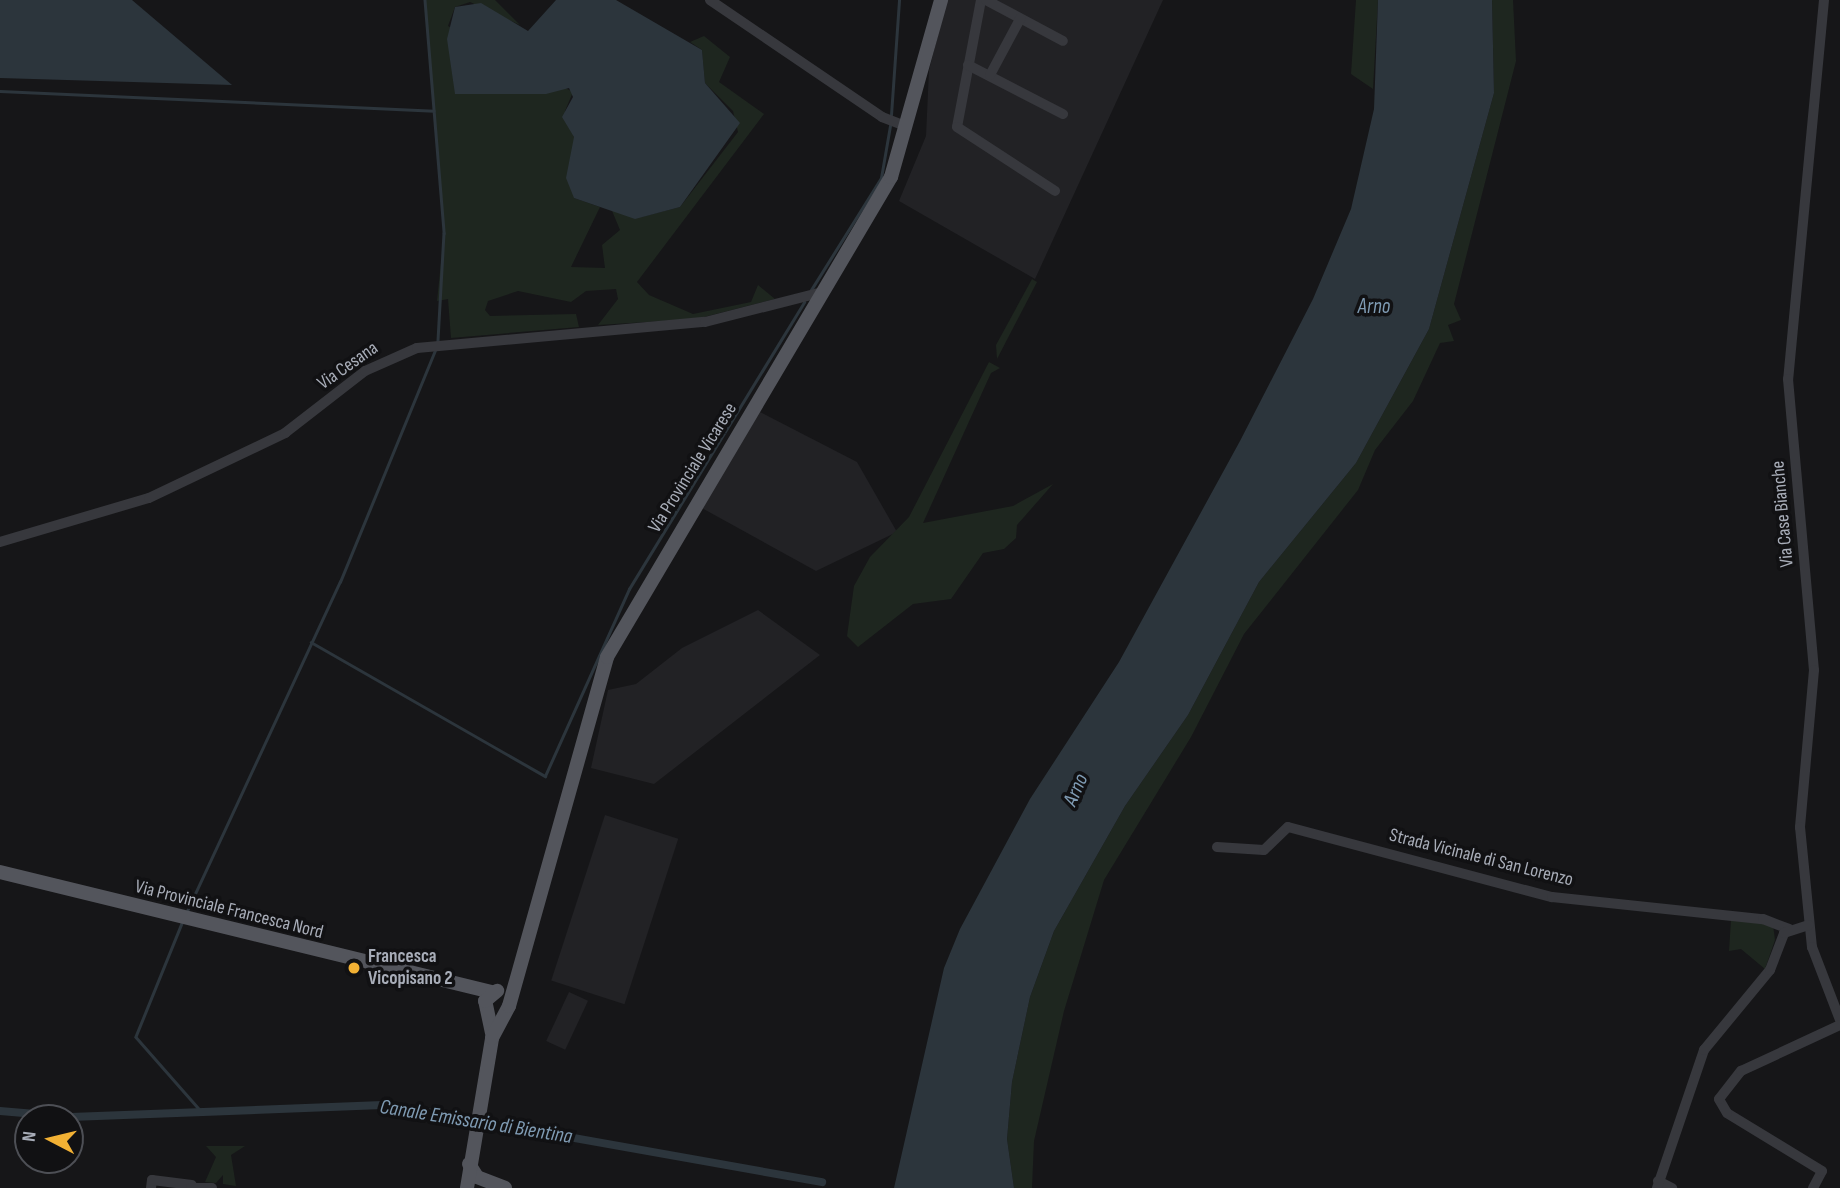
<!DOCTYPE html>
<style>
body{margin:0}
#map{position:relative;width:1840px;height:1188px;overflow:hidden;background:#161618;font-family:"Sofia Sans Condensed",sans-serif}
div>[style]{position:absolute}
.built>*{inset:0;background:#222225;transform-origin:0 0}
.green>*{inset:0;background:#1e261f}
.water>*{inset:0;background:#2c353c}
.stream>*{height:2.5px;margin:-1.25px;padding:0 1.25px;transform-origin:1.25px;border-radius:1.25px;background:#2c353c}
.canal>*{height:8px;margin:-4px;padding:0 4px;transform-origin:4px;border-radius:4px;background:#2c353c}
.minor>*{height:10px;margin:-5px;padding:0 5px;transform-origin:5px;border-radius:5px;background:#37383d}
.major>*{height:14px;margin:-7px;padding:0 7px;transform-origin:7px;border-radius:7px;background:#53555c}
.dots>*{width:19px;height:19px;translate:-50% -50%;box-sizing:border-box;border:4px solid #111113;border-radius:50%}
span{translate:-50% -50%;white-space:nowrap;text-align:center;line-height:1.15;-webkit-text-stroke:7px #111113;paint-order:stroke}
.street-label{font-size:19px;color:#a8adb8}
.poi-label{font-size:19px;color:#a8adb8;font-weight:700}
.left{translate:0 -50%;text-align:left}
.water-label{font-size:21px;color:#7f9bb3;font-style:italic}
.north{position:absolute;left:14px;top:1104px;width:70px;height:70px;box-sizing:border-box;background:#111113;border:2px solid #4d4f55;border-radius:50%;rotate:277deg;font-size:19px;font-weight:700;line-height:28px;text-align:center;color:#a8adb8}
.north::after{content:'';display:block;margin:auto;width:24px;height:32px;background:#f2b134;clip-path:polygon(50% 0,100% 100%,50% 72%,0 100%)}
</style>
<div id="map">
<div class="built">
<div style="clip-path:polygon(947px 0,1163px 0,1035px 279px,899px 201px,926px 136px,929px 70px)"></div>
<div style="clip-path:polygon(760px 412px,857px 462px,897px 532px,816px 571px,700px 507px)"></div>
<div style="clip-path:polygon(758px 610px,820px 655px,654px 784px,591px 768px,608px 690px,636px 684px,682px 648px)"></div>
<div style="left:605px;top:815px;width:77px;height:174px;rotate:18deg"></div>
<div style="left:569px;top:992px;width:21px;height:54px;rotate:25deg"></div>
</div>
<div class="green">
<div style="clip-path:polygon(425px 0,495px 0,520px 25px,470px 2px,455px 7px,448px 26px,573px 92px,565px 111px,574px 137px,574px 198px,600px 207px,571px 267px,605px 268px,602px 245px,620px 230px,610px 206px,641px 217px,680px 207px,738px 132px,733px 111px,705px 83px,702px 50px,690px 42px,704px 36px,730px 57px,719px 82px,764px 114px,637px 282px,649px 295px,693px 314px,751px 302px,758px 285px,775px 299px,696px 319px,598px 325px,618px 299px,616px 289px,586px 291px,571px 302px,518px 291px,488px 301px,485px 310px,490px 316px,576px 314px,579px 327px,451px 338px,448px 299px,437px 301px,444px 233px)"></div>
<div style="clip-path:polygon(1356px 0,1378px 0,1373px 89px,1351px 74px)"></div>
<div style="clip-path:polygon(1492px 0,1513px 0,1516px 61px,1454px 304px,1461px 320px,1448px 325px,1454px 341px,1440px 343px,1413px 401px,1375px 450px,1358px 490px,1244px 634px,1191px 737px,1104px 880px,1064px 1011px,1034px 1141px,1032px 1188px,1014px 1188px,1007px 1139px,1012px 1082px,1030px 997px,1054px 931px,1125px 806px,1188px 715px,1259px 582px,1356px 463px,1429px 329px,1494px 93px)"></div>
<div style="clip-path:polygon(1032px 279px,1037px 282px,997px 359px,996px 345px)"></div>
<div style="clip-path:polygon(989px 362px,1000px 368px,991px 373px,923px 523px,1013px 506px,1053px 484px,1017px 525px,1016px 538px,1004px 549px,983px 553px,951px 599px,913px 604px,858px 647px,847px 636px,854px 586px,870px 557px,909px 517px)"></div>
<div style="clip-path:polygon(1731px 920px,1773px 925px,1775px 940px,1765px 969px,1741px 949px,1729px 951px)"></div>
<div style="clip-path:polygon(206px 1146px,245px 1146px,231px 1155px,236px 1186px,223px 1184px,223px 1175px,216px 1183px,205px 1182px,216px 1157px)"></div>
</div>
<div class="water">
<div style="clip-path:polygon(0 0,132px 0,232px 85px,0 78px)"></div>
<div style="clip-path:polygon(556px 0,616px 0,702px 50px,705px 83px,740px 123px,680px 207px,635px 219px,574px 198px,566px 178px,574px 137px,562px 117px,573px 97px,569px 88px,546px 94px,455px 94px,447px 39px,455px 7px,481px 3px,528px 31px)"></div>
<div style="clip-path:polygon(1378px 0,1492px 0,1494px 93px,1429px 329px,1356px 463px,1259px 582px,1188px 715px,1125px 806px,1054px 931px,1030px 997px,1012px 1082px,1007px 1139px,1014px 1188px,894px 1188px,944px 968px,960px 929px,1030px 799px,1119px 662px,1240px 441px,1313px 299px,1351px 209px,1374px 109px)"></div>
</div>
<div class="stream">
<div style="left:425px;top:0;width:234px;rotate:85.3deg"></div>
<div style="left:444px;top:233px;width:109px;rotate:93.2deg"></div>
<div style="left:0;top:91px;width:434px;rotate:2.6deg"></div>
<div style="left:891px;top:115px;width:115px;rotate:-86deg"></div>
<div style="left:811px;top:290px;width:132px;rotate:-58deg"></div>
<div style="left:881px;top:178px;width:53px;rotate:-80.2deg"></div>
<div style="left:311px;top:642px;width:270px;rotate:29.8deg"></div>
<div style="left:545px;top:776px;width:205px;rotate:-65.8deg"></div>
<div style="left:629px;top:589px;width:336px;rotate:-58.6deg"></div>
<div style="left:187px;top:911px;width:363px;rotate:-65.1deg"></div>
<div style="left:340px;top:582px;width:253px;rotate:-67.7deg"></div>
<div style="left:183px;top:921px;width:125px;rotate:112.1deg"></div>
<div style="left:136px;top:1037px;width:100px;rotate:48.7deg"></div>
</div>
<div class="canal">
<div style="left:0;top:1111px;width:71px;rotate:4.8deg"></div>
<div style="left:71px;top:1117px;width:318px;rotate:-2.2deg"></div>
<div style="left:389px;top:1105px;width:440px;rotate:10.1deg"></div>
</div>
<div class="minor">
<div style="left:710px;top:0;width:208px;rotate:34.2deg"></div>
<div style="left:882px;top:117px;width:26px;rotate:21deg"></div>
<div style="left:981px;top:0;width:129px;rotate:100.7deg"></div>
<div style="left:957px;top:127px;width:117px;rotate:33.1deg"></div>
<div style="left:986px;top:0;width:87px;rotate:28deg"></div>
<div style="left:1824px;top:0;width:381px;rotate:95.4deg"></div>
<div style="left:1788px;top:379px;width:292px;rotate:84.9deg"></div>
<div style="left:1814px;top:670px;width:158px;rotate:95.1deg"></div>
<div style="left:1800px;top:827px;width:121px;rotate:84.3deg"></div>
<div style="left:1812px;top:947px;width:78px;rotate:69deg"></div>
<div style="left:968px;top:65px;width:107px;rotate:27.3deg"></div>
<div style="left:990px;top:75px;width:64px;rotate:-61.8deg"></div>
<div style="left:0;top:542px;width:155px;rotate:-16.5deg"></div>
<div style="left:149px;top:498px;width:151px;rotate:-25.5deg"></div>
<div style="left:285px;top:433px;width:101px;rotate:-37.8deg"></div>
<div style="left:365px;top:371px;width:57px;rotate:-23.9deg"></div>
<div style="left:417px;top:348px;width:289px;rotate:-5.2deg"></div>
<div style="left:705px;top:322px;width:122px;rotate:-14.3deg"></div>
<div style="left:1217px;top:847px;width:47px;rotate:3.7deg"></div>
<div style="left:1264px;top:850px;width:33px;rotate:-44deg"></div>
<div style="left:1288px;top:827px;width:273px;rotate:14.9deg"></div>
<div style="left:1552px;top:897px;width:212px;rotate:6deg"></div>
<div style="left:1763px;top:919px;width:28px;rotate:21deg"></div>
<div style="left:1658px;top:1181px;width:16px;rotate:27deg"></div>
<div style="left:151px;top:1188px;width:8px;rotate:-83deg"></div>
<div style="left:152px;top:1180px;width:40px;rotate:7.1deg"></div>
<div style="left:191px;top:1188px;width:21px"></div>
<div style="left:1657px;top:1188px;width:146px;rotate:-71.2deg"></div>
<div style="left:1704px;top:1050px;width:104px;rotate:-50.5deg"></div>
<div style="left:1770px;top:970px;width:40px;rotate:-69deg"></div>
<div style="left:1784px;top:933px;width:26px;rotate:-18deg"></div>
<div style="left:1813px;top:1188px;width:19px;rotate:-62deg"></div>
<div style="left:1822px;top:1171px;width:111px;rotate:-148.6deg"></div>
<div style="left:1727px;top:1113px;width:16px;rotate:-120deg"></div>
<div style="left:1719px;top:1099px;width:36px;rotate:-52deg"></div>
<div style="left:1741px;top:1071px;width:109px;rotate:-24.9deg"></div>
</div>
<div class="major">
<div style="left:0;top:872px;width:506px;rotate:13.71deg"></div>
<div style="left:492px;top:1033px;width:33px;rotate:-102deg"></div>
<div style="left:485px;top:1001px;width:16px;rotate:-40deg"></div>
<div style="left:469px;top:1164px;width:15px;rotate:58deg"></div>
<div style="left:477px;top:1177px;width:30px;rotate:21deg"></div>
<div style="left:467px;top:1188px;width:152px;rotate:-80.5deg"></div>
<div style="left:492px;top:1038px;width:36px;rotate:-62deg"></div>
<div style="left:509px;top:1006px;width:362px;rotate:-74.3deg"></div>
<div style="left:607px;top:657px;width:558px;rotate:-59.39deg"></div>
<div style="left:891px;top:177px;width:184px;rotate:-74.2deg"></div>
</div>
<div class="dots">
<div style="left:354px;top:968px;background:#f2b134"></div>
</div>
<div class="street-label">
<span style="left:348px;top:366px;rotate:-35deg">Via Cesana</span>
<span style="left:693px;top:468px;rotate:-58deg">Via Provinciale Vicarese</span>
<span style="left:1783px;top:514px;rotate:-95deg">Via Case Bianche</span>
<span style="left:1481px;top:858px;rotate:14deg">Strada Vicinale di San Lorenzo</span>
<span style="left:229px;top:910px;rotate:14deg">Via Provinciale Francesca Nord</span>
</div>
<div class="poi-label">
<span class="left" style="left:368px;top:968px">Francesca<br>Vicopisano 2</span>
</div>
<div class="water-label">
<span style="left:1374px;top:307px">Arno</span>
<span style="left:1076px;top:790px;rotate:-67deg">Arno</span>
<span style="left:476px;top:1122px;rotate:9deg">Canale Emissario di Bientina</span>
</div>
<div class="north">N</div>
</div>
